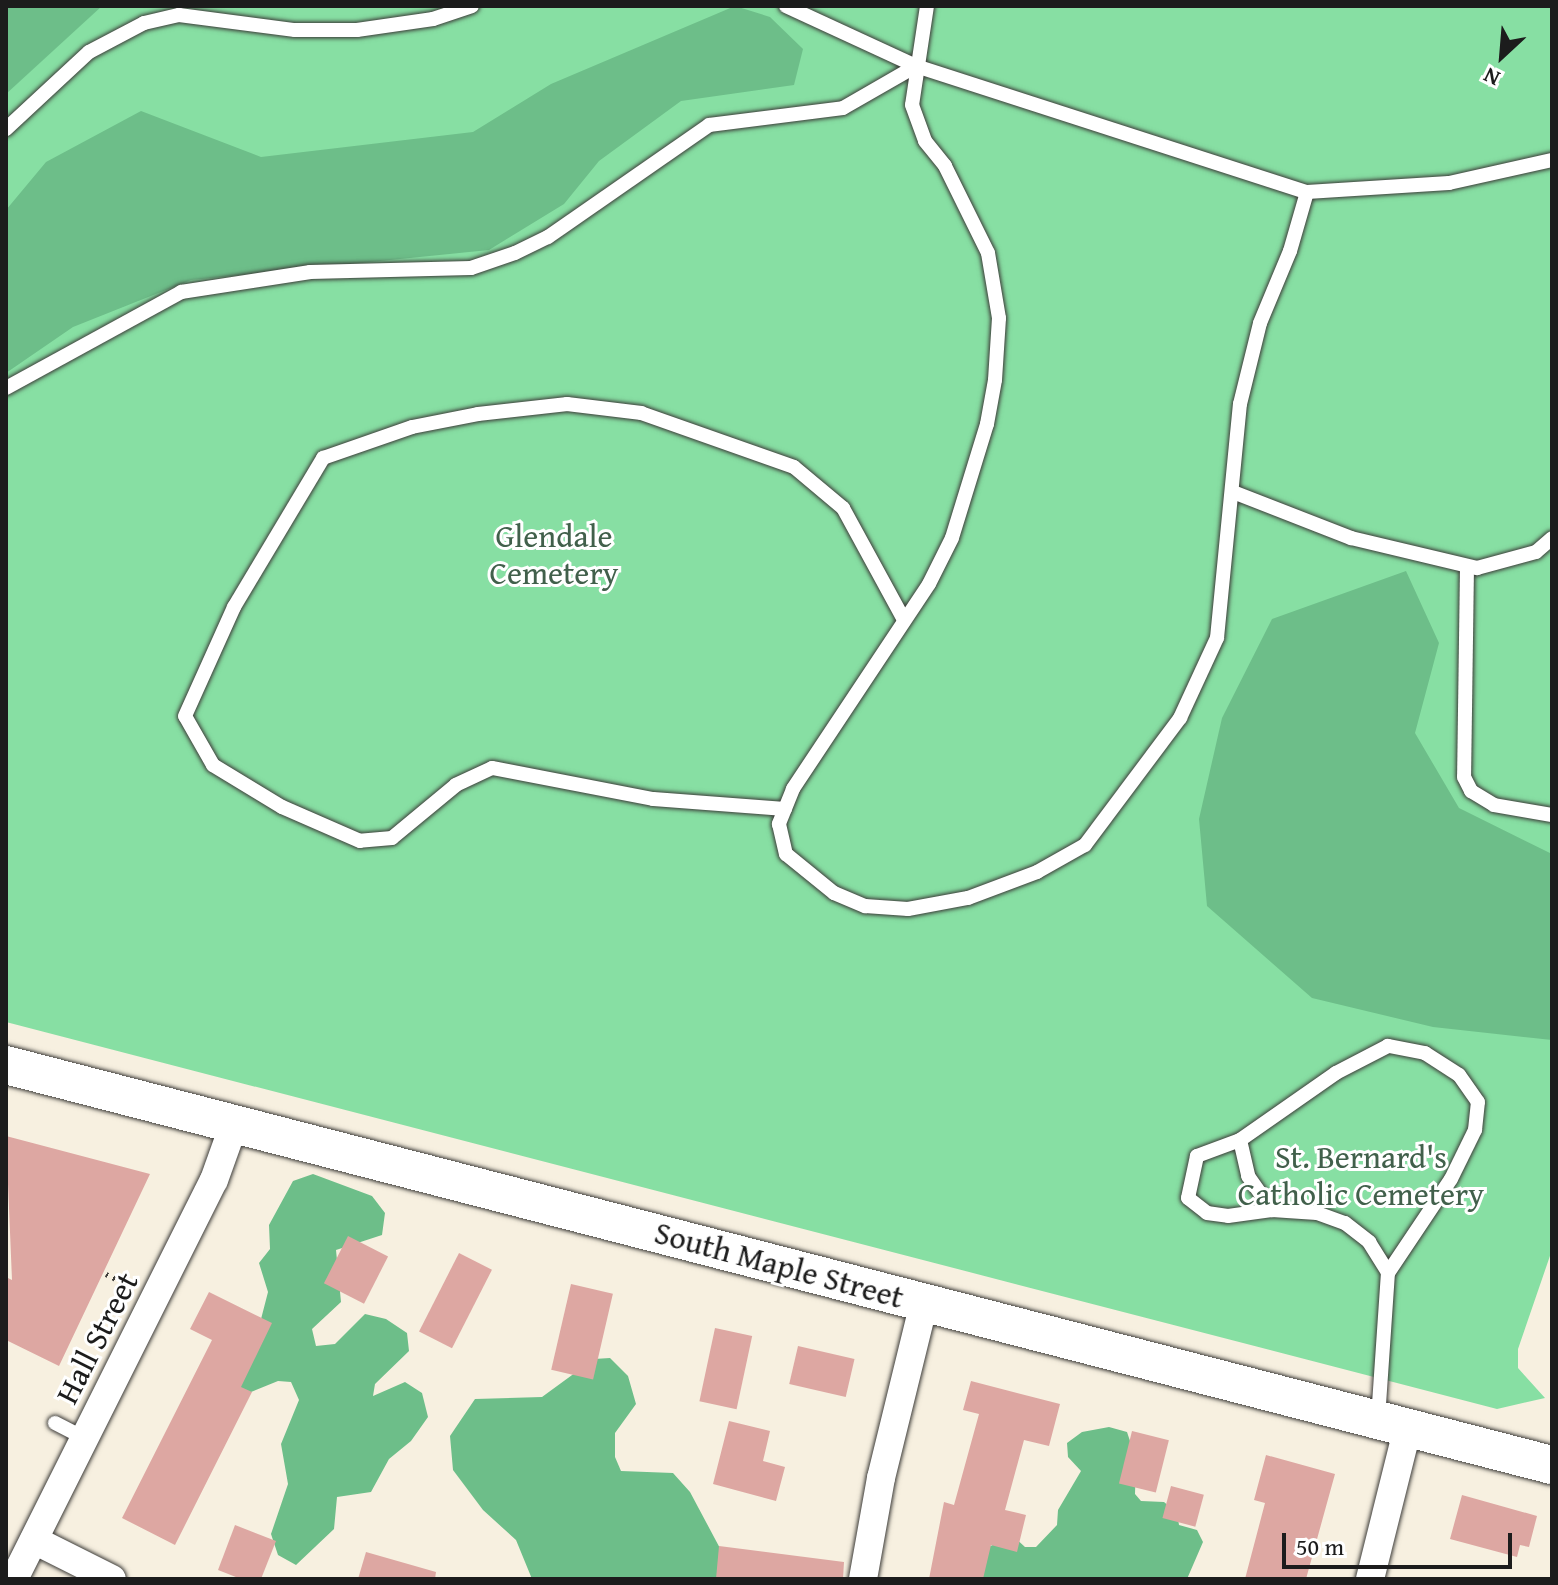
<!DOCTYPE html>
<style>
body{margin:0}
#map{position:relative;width:1558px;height:1585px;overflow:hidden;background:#f7f0e0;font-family:"Gentium Book Plus",serif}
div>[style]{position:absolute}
.green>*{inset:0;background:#87dfa3}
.forest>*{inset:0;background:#6dbe89}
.building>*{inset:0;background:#dda7a2;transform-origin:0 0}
.path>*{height:5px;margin-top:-2.5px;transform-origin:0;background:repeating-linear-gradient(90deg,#3d3c39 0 2px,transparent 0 8px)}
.roads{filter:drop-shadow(0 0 2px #3d3c39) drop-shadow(0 0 2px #3d3c39)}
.service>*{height:14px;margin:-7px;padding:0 7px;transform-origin:7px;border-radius:7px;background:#fff}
.minor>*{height:28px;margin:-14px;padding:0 14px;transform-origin:14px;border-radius:14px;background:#fff}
.secondary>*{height:38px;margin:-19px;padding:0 19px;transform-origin:19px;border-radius:19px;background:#fff}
span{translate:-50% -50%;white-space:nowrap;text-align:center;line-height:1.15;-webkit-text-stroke:6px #fff;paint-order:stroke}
.park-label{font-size:32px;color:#41604b}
.street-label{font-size:32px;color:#1c1c1c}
.frame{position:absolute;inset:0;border:8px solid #1c1c1c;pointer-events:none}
.north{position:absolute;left:1462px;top:16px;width:80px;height:80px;-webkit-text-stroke:6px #fff;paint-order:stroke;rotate:206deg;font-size:22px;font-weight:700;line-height:32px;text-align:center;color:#1c1c1c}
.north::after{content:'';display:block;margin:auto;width:28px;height:36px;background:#1c1c1c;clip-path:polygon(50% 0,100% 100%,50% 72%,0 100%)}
.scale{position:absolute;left:1282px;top:1533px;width:230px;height:36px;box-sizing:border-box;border:4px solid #1c1c1c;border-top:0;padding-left:10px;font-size:24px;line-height:28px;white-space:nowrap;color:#1c1c1c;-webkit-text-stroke:6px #fff;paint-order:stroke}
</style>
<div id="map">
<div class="green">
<div style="clip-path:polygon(6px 6px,1552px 6px,1552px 1250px,1518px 1349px,1518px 1368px,1545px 1398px,1497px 1409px,6px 1022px)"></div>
</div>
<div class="forest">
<div style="clip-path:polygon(6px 6px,102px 6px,6px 94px)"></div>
<div style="clip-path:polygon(735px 6px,770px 17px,803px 49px,794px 85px,681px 101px,599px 161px,564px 204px,489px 250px,191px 280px,73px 327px,6px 373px,6px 210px,46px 162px,141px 111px,261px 157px,473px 132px,551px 84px)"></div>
<div style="clip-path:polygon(1406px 571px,1439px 643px,1415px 733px,1459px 808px,1552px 854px,1552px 1040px,1433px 1027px,1312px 998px,1207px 906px,1199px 819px,1222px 718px,1272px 619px)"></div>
<div style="clip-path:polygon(313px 1174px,372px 1196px,385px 1213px,382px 1235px,336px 1250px,341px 1302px,312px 1329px,316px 1346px,335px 1344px,365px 1314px,386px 1319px,407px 1333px,409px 1351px,375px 1384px,373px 1396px,405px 1382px,422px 1393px,428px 1417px,411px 1441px,389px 1459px,371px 1492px,337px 1497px,334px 1529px,296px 1565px,278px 1555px,271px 1534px,288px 1484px,281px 1444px,299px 1400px,291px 1382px,278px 1381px,241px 1396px,230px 1343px,260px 1323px,268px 1292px,259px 1263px,270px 1249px,269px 1225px,293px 1181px)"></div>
<div style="clip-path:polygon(610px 1358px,628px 1376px,636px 1404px,615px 1433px,615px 1457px,621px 1471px,673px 1473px,690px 1492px,722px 1552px,719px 1579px,532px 1579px,516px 1540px,483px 1510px,453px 1470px,450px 1436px,475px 1399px,542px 1397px,594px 1359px)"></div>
<div style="clip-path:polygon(1109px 1427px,1127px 1432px,1136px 1459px,1135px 1494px,1141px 1501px,1164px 1502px,1177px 1513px,1179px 1525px,1197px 1530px,1203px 1542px,1187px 1579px,964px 1579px,986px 1548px,1013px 1536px,1025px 1547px,1036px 1547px,1057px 1525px,1058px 1510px,1081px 1471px,1068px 1457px,1067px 1443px,1082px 1432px)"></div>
</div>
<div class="building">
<div style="clip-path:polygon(6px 1136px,150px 1174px,59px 1366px,6px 1340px,6px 1277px,12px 1280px)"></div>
<div style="left:348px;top:1236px;width:45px;height:53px;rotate:27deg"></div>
<div style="left:459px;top:1253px;width:37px;height:88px;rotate:27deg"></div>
<div style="left:571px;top:1284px;width:43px;height:88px;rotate:13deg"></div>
<div style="clip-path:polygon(209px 1292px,272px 1323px,241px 1387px,252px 1392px,175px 1545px,122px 1518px,212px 1340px,190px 1329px)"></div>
<div style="left:715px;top:1328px;width:38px;height:75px;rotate:12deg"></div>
<div style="left:798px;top:1346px;width:58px;height:39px;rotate:13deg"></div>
<div style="clip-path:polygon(971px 1381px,1060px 1404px,1049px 1446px,1024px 1440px,1005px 1510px,1026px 1515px,1017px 1552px,991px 1545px,983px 1579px,929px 1579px,944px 1502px,954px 1505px,979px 1414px,963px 1410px)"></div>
<div style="clip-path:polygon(729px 1421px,770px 1431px,763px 1461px,785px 1467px,776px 1501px,713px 1484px)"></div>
<div style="left:1132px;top:1431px;width:38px;height:54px;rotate:14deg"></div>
<div style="clip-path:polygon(1266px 1455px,1335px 1474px,1306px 1579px,1245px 1579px,1265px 1503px,1254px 1500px)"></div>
<div style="left:1171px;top:1486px;width:34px;height:33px;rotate:15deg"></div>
<div style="clip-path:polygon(1462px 1495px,1537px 1516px,1529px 1547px,1520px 1545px,1517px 1557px,1450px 1539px)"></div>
<div style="clip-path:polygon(235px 1525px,276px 1541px,261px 1579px,241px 1579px,218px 1570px)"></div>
<div style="clip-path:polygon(719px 1546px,844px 1562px,843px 1579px,716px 1579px)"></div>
<div style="clip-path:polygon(366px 1552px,436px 1572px,435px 1579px,358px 1579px)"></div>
</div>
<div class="path">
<div style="left:106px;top:1274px;width:25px;rotate:27deg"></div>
</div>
<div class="roads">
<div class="service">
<div style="left:786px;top:6px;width:143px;rotate:24.8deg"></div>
<div style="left:916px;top:66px;width:411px;rotate:17.9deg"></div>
<div style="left:1307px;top:192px;width:142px;rotate:-3.6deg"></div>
<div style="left:1449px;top:183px;width:106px;rotate:-12.6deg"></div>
<div style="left:927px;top:6px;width:100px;rotate:98.6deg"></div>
<div style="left:912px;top:105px;width:38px;rotate:70deg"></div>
<div style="left:925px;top:141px;width:32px;rotate:51deg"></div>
<div style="left:945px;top:166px;width:97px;rotate:63.7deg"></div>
<div style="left:988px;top:253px;width:66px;rotate:80.4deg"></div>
<div style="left:999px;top:318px;width:62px;rotate:93.7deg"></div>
<div style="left:995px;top:380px;width:45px;rotate:100.3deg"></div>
<div style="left:987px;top:424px;width:119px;rotate:107.1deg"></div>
<div style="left:952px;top:538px;width:51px;rotate:116.6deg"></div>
<div style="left:929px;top:584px;width:246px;rotate:123.6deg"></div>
<div style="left:793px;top:789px;width:38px;rotate:112deg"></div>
<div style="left:779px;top:824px;width:31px;rotate:77deg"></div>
<div style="left:786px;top:854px;width:62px;rotate:39.1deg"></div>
<div style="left:834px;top:893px;width:34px;rotate:23deg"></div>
<div style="left:865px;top:906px;width:43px;rotate:4deg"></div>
<div style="left:908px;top:909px;width:61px;rotate:-10.4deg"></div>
<div style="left:968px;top:898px;width:74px;rotate:-20.6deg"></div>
<div style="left:1037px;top:872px;width:55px;rotate:-29.4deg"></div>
<div style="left:1085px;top:845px;width:159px;rotate:-53.2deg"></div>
<div style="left:1180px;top:718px;width:88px;rotate:-65.2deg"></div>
<div style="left:1217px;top:638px;width:235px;rotate:-84.4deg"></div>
<div style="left:1240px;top:404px;width:83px;rotate:-76.1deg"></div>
<div style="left:1260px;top:323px;width:78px;rotate:-67.4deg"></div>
<div style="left:1290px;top:251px;width:61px;rotate:-73.9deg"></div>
<div style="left:6px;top:129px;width:113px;rotate:-42.9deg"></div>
<div style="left:89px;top:52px;width:62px;rotate:-27.8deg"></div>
<div style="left:144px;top:23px;width:36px;rotate:-13deg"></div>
<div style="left:179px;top:15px;width:117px;rotate:7.4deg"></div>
<div style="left:295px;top:30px;width:62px"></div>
<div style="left:357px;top:30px;width:77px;rotate:-8.2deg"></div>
<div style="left:433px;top:19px;width:41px;rotate:-18.4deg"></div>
<div style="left:6px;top:388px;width:200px;rotate:-28.7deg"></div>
<div style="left:181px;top:292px;width:131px;rotate:-8.8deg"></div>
<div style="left:310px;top:272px;width:161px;rotate:-1.4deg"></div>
<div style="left:471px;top:268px;width:46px;rotate:-18.8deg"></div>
<div style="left:515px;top:253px;width:37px;rotate:-26deg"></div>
<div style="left:548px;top:237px;width:196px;rotate:-34.8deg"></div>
<div style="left:709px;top:125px;width:135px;rotate:-7.2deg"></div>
<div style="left:843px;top:108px;width:84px;rotate:-29.9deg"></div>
<div style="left:1233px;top:492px;width:127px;rotate:21.3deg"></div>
<div style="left:1351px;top:538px;width:130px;rotate:13.4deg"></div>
<div style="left:1477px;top:568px;width:61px;rotate:-15.2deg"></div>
<div style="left:1536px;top:552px;width:21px;rotate:-41deg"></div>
<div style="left:1467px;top:567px;width:210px;rotate:90.8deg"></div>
<div style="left:1464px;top:777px;width:16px;rotate:63deg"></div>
<div style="left:1471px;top:791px;width:27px;rotate:31deg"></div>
<div style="left:1494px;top:805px;width:59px;rotate:9.8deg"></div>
<div style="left:785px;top:809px;width:132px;rotate:-175.7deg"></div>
<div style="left:653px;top:799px;width:164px;rotate:-169.1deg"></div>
<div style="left:492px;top:768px;width:40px;rotate:155deg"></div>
<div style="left:456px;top:785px;width:83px;rotate:140.4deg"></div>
<div style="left:392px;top:838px;width:32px;rotate:175deg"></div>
<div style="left:360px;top:841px;width:85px;rotate:-156.4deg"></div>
<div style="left:282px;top:807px;width:81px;rotate:-148.7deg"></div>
<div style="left:213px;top:765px;width:56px;rotate:-119.7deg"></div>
<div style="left:185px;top:716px;width:120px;rotate:-65.8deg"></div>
<div style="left:234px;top:607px;width:174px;rotate:-59.1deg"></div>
<div style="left:323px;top:458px;width:94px;rotate:-19.2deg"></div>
<div style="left:412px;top:427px;width:67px;rotate:-11.1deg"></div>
<div style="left:478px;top:414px;width:90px;rotate:-6.4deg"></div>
<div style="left:567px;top:404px;width:75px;rotate:6.9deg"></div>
<div style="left:641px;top:413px;width:162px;rotate:19.4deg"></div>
<div style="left:794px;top:467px;width:64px;rotate:39.9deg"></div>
<div style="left:843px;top:508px;width:128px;rotate:61.4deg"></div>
<div style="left:1240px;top:1140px;width:46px;rotate:159.6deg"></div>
<div style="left:1197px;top:1156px;width:43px;rotate:102.1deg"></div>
<div style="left:1188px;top:1198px;width:24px;rotate:38deg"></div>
<div style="left:1207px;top:1213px;width:21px;rotate:8deg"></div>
<div style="left:1228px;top:1216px;width:44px;rotate:-7.8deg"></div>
<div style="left:1378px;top:1419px;width:146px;rotate:-86.1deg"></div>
<div style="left:1388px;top:1273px;width:113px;rotate:-56.2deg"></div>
<div style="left:1451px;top:1179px;width:55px;rotate:-63.9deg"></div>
<div style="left:1475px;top:1130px;width:28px;rotate:-84deg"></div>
<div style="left:1478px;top:1102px;width:33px;rotate:-125deg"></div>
<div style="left:1459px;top:1075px;width:40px;rotate:-147.1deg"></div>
<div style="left:1425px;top:1053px;width:38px;rotate:-169deg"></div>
<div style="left:1388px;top:1046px;width:59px;rotate:152.6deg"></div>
<div style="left:1336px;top:1073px;width:117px;rotate:145.1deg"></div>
<div style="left:1240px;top:1140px;width:37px;rotate:77deg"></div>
<div style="left:1248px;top:1176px;width:42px;rotate:54.8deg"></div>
<div style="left:1272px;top:1210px;width:45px;rotate:3.8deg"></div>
<div style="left:1317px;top:1213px;width:30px;rotate:20deg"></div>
<div style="left:1345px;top:1223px;width:31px;rotate:38deg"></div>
<div style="left:1369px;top:1242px;width:36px;rotate:58deg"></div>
<div style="left:55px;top:1423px;width:33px;rotate:27deg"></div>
</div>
<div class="minor">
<div style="left:34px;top:1540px;width:87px;rotate:26.6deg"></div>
<div style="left:14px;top:1579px;width:446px;rotate:-63.4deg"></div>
<div style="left:214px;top:1180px;width:59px;rotate:-70.3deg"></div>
<div style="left:863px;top:1579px;width:103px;rotate:-79.9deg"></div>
<div style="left:881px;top:1478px;width:180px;rotate:-76.2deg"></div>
<div style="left:1370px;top:1579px;width:157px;rotate:-76deg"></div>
</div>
<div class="secondary">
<div style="left:6px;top:1065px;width:1597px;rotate:14.51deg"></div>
</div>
</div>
<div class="park-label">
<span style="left:554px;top:555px">Glendale<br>Cemetery</span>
<span style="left:1361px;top:1176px">St. Bernard's<br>Catholic Cemetery</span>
</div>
<div class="street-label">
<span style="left:779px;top:1265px;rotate:15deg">South Maple Street</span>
<span style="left:97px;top:1338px;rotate:-63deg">Hall Street</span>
</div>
<div class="frame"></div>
<div class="north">N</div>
<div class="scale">50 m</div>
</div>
